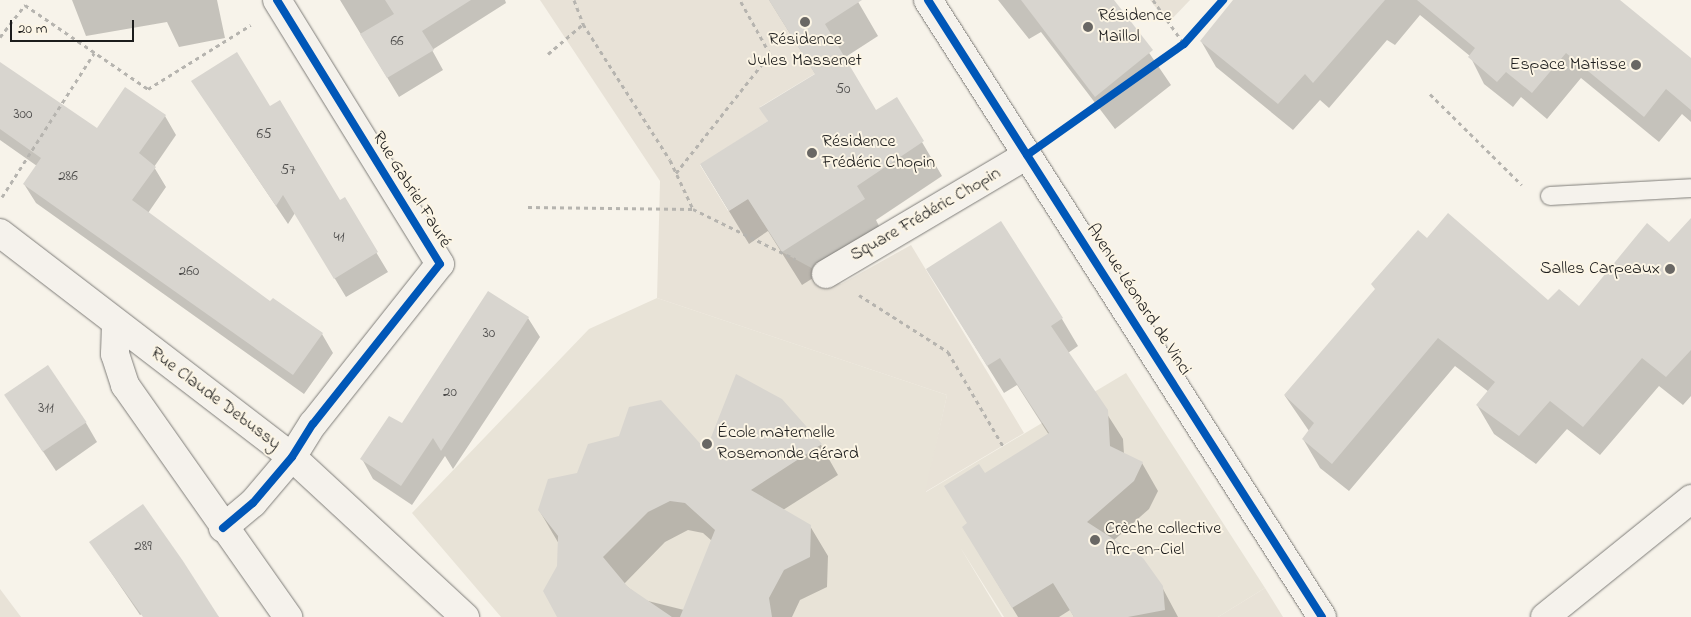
<!DOCTYPE html>
<meta charset="utf-8">
<style>
body{margin:0}
#map{position:relative;width:1691px;height:617px;overflow:hidden;background:#f7f3ea;font-family:"Indie Flower",sans-serif}
div>[style]{position:absolute}
.built>*{inset:0;background:#e8e3d7}
.green>*{inset:0;background:#e8e2d7}
.shadow>*{inset:0;background:#0003}
.building>*{inset:0;background:#d8d5cf;transform-origin:0 0}
.path>*{height:3px;margin-top:-1.5px;transform-origin:0;background:repeating-linear-gradient(90deg,#b6b4af 0 4px,transparent 0 8px)}
.roads{filter:drop-shadow(0 0 1px #7f7d79) drop-shadow(0 0 1px #7f7d79)}
.lane>*{height:18px;margin:-9px;padding:0 9px;transform-origin:9px;border-radius:9px;background:#f5f2ec}
.street>*{height:28px;margin:-14px;padding:0 14px;transform-origin:14px;border-radius:14px;background:#f5f2ec}
.cycleway>*{height:8px;margin:-4px;padding:0 4px;transform-origin:4px;border-radius:4px;background:#0057b8}
.dots>*{width:14px;height:14px;translate:-50% -50%;box-sizing:border-box;border:2px solid #fcf5e5;border-radius:50%}
span{translate:-50% -50%;white-space:nowrap;text-align:center;line-height:1.15;-webkit-text-stroke:4px #fcf5e5;paint-order:stroke}
.number-label{font-size:15px;color:#4b4a49}
.number-label span{-webkit-text-stroke-width:0}
.poi-label{font-size:18px;color:#1c1c1c}
.left{translate:0 -50%;text-align:left}
.right{translate:-100% -50%;text-align:right}
.street-label{font-size:18px;color:#1c1c1c}
.scale{position:absolute;left:10px;top:20px;width:124px;height:22px;box-sizing:border-box;border:2px solid #1c1c1c;border-top:0;padding-left:6px;font-size:15px;line-height:18px;white-space:nowrap;color:#1c1c1c;-webkit-text-stroke:4px #fcf5e5;paint-order:stroke}
</style>
<div id="map">
<div class="built">
<div style="clip-path:polygon(657px 298px,947px 395px,926px 492px,1126px 373px,1265px 588px,1218px 617px,1004px 617px,960px 547px,1002px 617px,501px 617px,412px 513px,589px 329px)"></div>
</div>
<div class="green">
<div style="clip-path:polygon(540px 0,769px 0,816px 73px,760px 107px,768px 121px,700px 165px,728px 211px,748px 199px,782px 252px,841px 284px,911px 245px,1024px 433px,925px 492px,947px 395px,657px 298px,660px 181px)"></div>
<div style="clip-path:polygon(1150px 0,1190px 0,1168px 23px)"></div>
<div style="clip-path:polygon(1265px 588px,1283px 617px,1218px 617px)"></div>
<div style="clip-path:polygon(0 589px,21px 617px,0 617px)"></div>
</div>
<div class="shadow">
<div style="clip-path:polygon(72px 0,217px 0,225px 38px,179px 47px,167px 22px,86px 36px)"></div>
<div style="clip-path:polygon(340px 0,505px 0,506px 3px,432px 50px,443px 70px,399px 97px)"></div>
<div style="clip-path:polygon(769px 0,857px 0,878px 36px,844px 58px,876px 112px,896px 98px,942px 176px,876px 220px,883px 234px,802px 285px,768px 231px,749px 244px,701px 165px,769px 122px,816px 75px)"></div>
<div style="clip-path:polygon(998px 0,1113px 0,1171px 85px,1115px 129px,1041px 32px,1029px 39px)"></div>
<div style="clip-path:polygon(1235px 0,1618px 0,1691px 60px,1691px 122px,1682px 114px,1659px 142px,1581px 78px,1547px 119px,1521px 97px,1513px 107px,1484px 84px,1470px 56px,1420px 15px,1395px 45px,1387px 40px,1329px 108px,1320px 100px,1293px 130px,1216px 67px,1201px 41px)"></div>
<div style="clip-path:polygon(0 64px,97px 130px,165px 116px,176px 135px,154px 167px,166px 187px,148px 213px,270px 303px,322px 334px,333px 353px,304px 394px,36px 203px,24px 184px,37px 166px,0 140px)"></div>
<div style="clip-path:polygon(192px 81px,270px 108px,340px 202px,344px 199px,388px 272px,346px 297px,295px 213px,288px 224px)"></div>
<div style="clip-path:polygon(1691px 229px,1691px 396px,1683px 405px,1659px 386px,1600px 455px,1567px 429px,1536px 464px,1494px 434px,1477px 405px,1489px 392px,1455px 366px,1349px 491px,1320px 468px,1303px 439px,1309px 431px,1285px 396px,1428px 239px,1548px 302px,1579px 308px)"></div>
<div style="clip-path:polygon(927px 269px,1062px 319px,1078px 346px,1068px 353px,1123px 439px,1124px 454px,1142px 463px,1158px 491px,1149px 509px,1113px 541px,1162px 587px,1178px 617px,1074px 617px,1070px 610px,1059px 617px,1018px 617px,980px 555px,968px 524px,984px 475px,1049px 435px,1017px 385px,1004px 393px)"></div>
<div style="clip-path:polygon(528px 318px,540px 337px,453px 469px,445px 456px,412px 505px,373px 479px,362px 459px)"></div>
<div style="clip-path:polygon(6px 396px,86px 423px,97px 442px,56px 471px)"></div>
<div style="clip-path:polygon(evenodd,821px 445px,838px 475px,783px 510px,810px 526px,828px 556px,827px 587px,800px 600px,792px 617px,559px 617px,559px 544px,539px 510px,706px 452px,821px 445px,688px 530px,703px 533px,712px 541px,684px 610px,644px 600px,624px 584px,665px 542px,688px 530px)"></div>
<div style="clip-path:polygon(91px 543px,219px 617px,157px 617px,151px 608px,140px 615px)"></div>
</div>
<div class="building">
<div style="clip-path:polygon(385px 0,471px 0,422px 31px,434px 50px,387px 78px,360px 34px,394px 14px)"></div>
<div style="clip-path:polygon(769px 0,862px 0,825px 24px,876px 110px,897px 97px,924px 141px,857px 186px,865px 199px,782px 252px,748px 199px,729px 211px,700px 164px,768px 121px,759px 108px,815px 74px)"></div>
<div style="clip-path:polygon(1021px 0,1114px 0,1153px 50px,1095px 97px)"></div>
<div style="clip-path:polygon(1233px 0,1385px 0,1313px 83px,1305px 74px,1278px 104px,1200px 41px)"></div>
<div style="clip-path:polygon(1417px 0,1620px 0,1691px 58px,1691px 110px,1666px 89px,1644px 117px,1566px 53px,1532px 93px,1506px 72px,1497px 82px,1468px 57px,1475px 48px)"></div>
<div style="clip-path:polygon(237px 52px,270px 106px,280px 100px,340px 200px,345px 197px,378px 252px,334px 279px,283px 195px,276px 206px,191px 81px)"></div>
<div style="clip-path:polygon(0 62px,97px 128px,125px 87px,166px 115px,139px 153px,156px 167px,132px 200px,270px 301px,273px 298px,323px 333px,293px 375px,23px 184px,41px 158px,0 129px)"></div>
<div style="clip-path:polygon(1448px 213px,1548px 300px,1559px 289px,1579px 306px,1647px 223px,1669px 242px,1691px 218px,1691px 350px,1666px 377px,1642px 358px,1583px 427px,1550px 401px,1519px 436px,1476px 405px,1495px 382px,1438px 338px,1332px 464px,1302px 439px,1314px 423px,1284px 395px,1375px 289px,1371px 284px,1418px 230px,1427px 238px)"></div>
<div style="clip-path:polygon(1001px 221px,1063px 318px,1051px 326px,1108px 410px,1110px 446px,1143px 462px,1134px 481px,1087px 522px,1143px 558px,1163px 586px,1165px 610px,1128px 617px,1074px 617px,1053px 583px,1012px 608px,962px 527px,967px 523px,944px 486px,979px 464px,985px 473px,1049px 433px,1000px 358px,987px 366px,926px 269px)"></div>
<div style="clip-path:polygon(488px 291px,529px 317px,441px 451px,433px 438px,401px 486px,360px 459px,389px 416px,402px 423px)"></div>
<div style="left:48px;top:365px;width:69px;height:53px;rotate:56deg"></div>
<div style="clip-path:polygon(736px 374px,782px 399px,822px 444px,751px 490px,811px 525px,810px 557px,784px 570px,769px 598px,772px 617px,680px 617px,715px 530px,685px 503px,670px 501px,648px 512px,603px 557px,628px 587px,672px 617px,557px 617px,543px 591px,557px 566px,558px 536px,538px 510px,548px 479px,577px 473px,588px 444px,619px 436px,629px 407px,661px 400px,706px 450px)"></div>
<div style="clip-path:polygon(143px 504px,183px 561px,219px 617px,143px 617px,89px 542px)"></div>
</div>
<div class="path">
<div style="left:574px;top:0;width:26px;rotate:69deg"></div>
<div style="left:1153px;top:0;width:54px;rotate:54.8deg"></div>
<div style="left:0;top:37px;width:41px;rotate:-52deg"></div>
<div style="left:25px;top:5px;width:149px;rotate:34.3deg"></div>
<div style="left:148px;top:89px;width:121px;rotate:-31.9deg"></div>
<div style="left:548px;top:54px;width:46px;rotate:-40.6deg"></div>
<div style="left:583px;top:24px;width:161px;rotate:57.4deg"></div>
<div style="left:670px;top:160px;width:54px;rotate:64.9deg"></div>
<div style="left:1430px;top:94px;width:129px;rotate:44.7deg"></div>
<div style="left:1056px;top:136px;width:158px;rotate:-35.7deg"></div>
<div style="left:1184px;top:44px;width:59px;rotate:-48.4deg"></div>
<div style="left:676px;top:173px;width:152px;rotate:-51.7deg"></div>
<div style="left:770px;top:54px;width:62px;rotate:-119.1deg"></div>
<div style="left:2px;top:197px;width:171px;rotate:-57.4deg"></div>
<div style="left:528px;top:207px;width:165px;rotate:0.7deg"></div>
<div style="left:693px;top:209px;width:114px;rotate:26.1deg"></div>
<div style="left:859px;top:295px;width:106px;rotate:32.6deg"></div>
<div style="left:948px;top:352px;width:109px;rotate:59.7deg"></div>
</div>
<div class="roads">
<div class="lane">
<div style="left:1550px;top:196px;width:141px;rotate:-3.2deg"></div>
</div>
<div class="street">
<div style="left:928px;top:0;width:732px;rotate:57.44deg"></div>
<div style="left:0;top:233px;width:368px;rotate:37.5deg"></div>
<div style="left:292px;top:457px;width:236px;rotate:42.8deg"></div>
<div style="left:826px;top:274px;width:234px;rotate:-30.6deg"></div>
<div style="left:116px;top:325px;width:29px;rotate:92deg"></div>
<div style="left:115px;top:354px;width:33px;rotate:72deg"></div>
<div style="left:125px;top:385px;width:284px;rotate:54.9deg"></div>
<div style="left:223px;top:528px;width:39px;rotate:-40deg"></div>
<div style="left:253px;top:503px;width:60px;rotate:-49.7deg"></div>
<div style="left:292px;top:457px;width:39px;rotate:-58deg"></div>
<div style="left:313px;top:424px;width:204px;rotate:-51.6deg"></div>
<div style="left:440px;top:264px;width:310px;rotate:-121.7deg"></div>
<div style="left:1545px;top:617px;width:188px;rotate:-38.9deg"></div>
</div>
</div>
<div class="cycleway">
<div style="left:928px;top:0;width:732px;rotate:57.44deg"></div>
<div style="left:1027px;top:155px;width:192px;rotate:-35.3deg"></div>
<div style="left:1184px;top:44px;width:59px;rotate:-48.4deg"></div>
<div style="left:223px;top:528px;width:39px;rotate:-40deg"></div>
<div style="left:253px;top:503px;width:60px;rotate:-49.7deg"></div>
<div style="left:292px;top:457px;width:39px;rotate:-58deg"></div>
<div style="left:313px;top:424px;width:204px;rotate:-51.6deg"></div>
<div style="left:440px;top:264px;width:310px;rotate:-121.7deg"></div>
</div>
<div class="dots">
<div style="left:805px;top:22px;background:#696764"></div>
<div style="left:1088px;top:27px;background:#696764"></div>
<div style="left:1636px;top:65px;background:#696764"></div>
<div style="left:812px;top:153px;background:#696764"></div>
<div style="left:1670px;top:269px;background:#696764"></div>
<div style="left:707px;top:444px;background:#696764"></div>
<div style="left:1095px;top:540px;background:#696764"></div>
</div>
<div class="number-label">
<span style="left:397px;top:42px">66</span>
<span style="left:843px;top:90px">50</span>
<span style="left:23px;top:115px">300</span>
<span style="left:264px;top:135px">65</span>
<span style="left:288px;top:171px">57</span>
<span style="left:68px;top:177px">286</span>
<span style="left:339px;top:238px">41</span>
<span style="left:189px;top:272px">260</span>
<span style="left:489px;top:334px">30</span>
<span style="left:450px;top:393px">20</span>
<span style="left:46px;top:409px">311</span>
<span style="left:143px;top:547px">289</span>
</div>
<div class="poi-label">
<span class="left" style="left:1098px;top:27px">Résidence<br>Maillol</span>
<span style="left:805px;top:51px">Résidence<br>Jules Massenet</span>
<span class="right" style="left:1626px;top:65px">Espace Matisse</span>
<span class="left" style="left:822px;top:153px">Résidence<br>Frédéric Chopin</span>
<span class="right" style="left:1660px;top:269px">Salles Carpeaux</span>
<span class="left" style="left:717px;top:444px">École maternelle<br>Rosemonde Gérard</span>
<span class="left" style="left:1105px;top:540px">Crèche collective<br>Arc-en-Ciel</span>
</div>
<div class="street-label">
<span style="left:411px;top:190px;rotate:58deg">Rue Gabriel Fauré</span>
<span style="left:926px;top:215px;rotate:-30deg">Square Frédéric Chopin</span>
<span style="left:1138px;top:300px;rotate:57deg">Avenue Léonard de Vinci</span>
<span style="left:215px;top:399px;rotate:37deg">Rue Claude Debussy</span>
</div>
<div class="scale">20 m</div>
</div>
